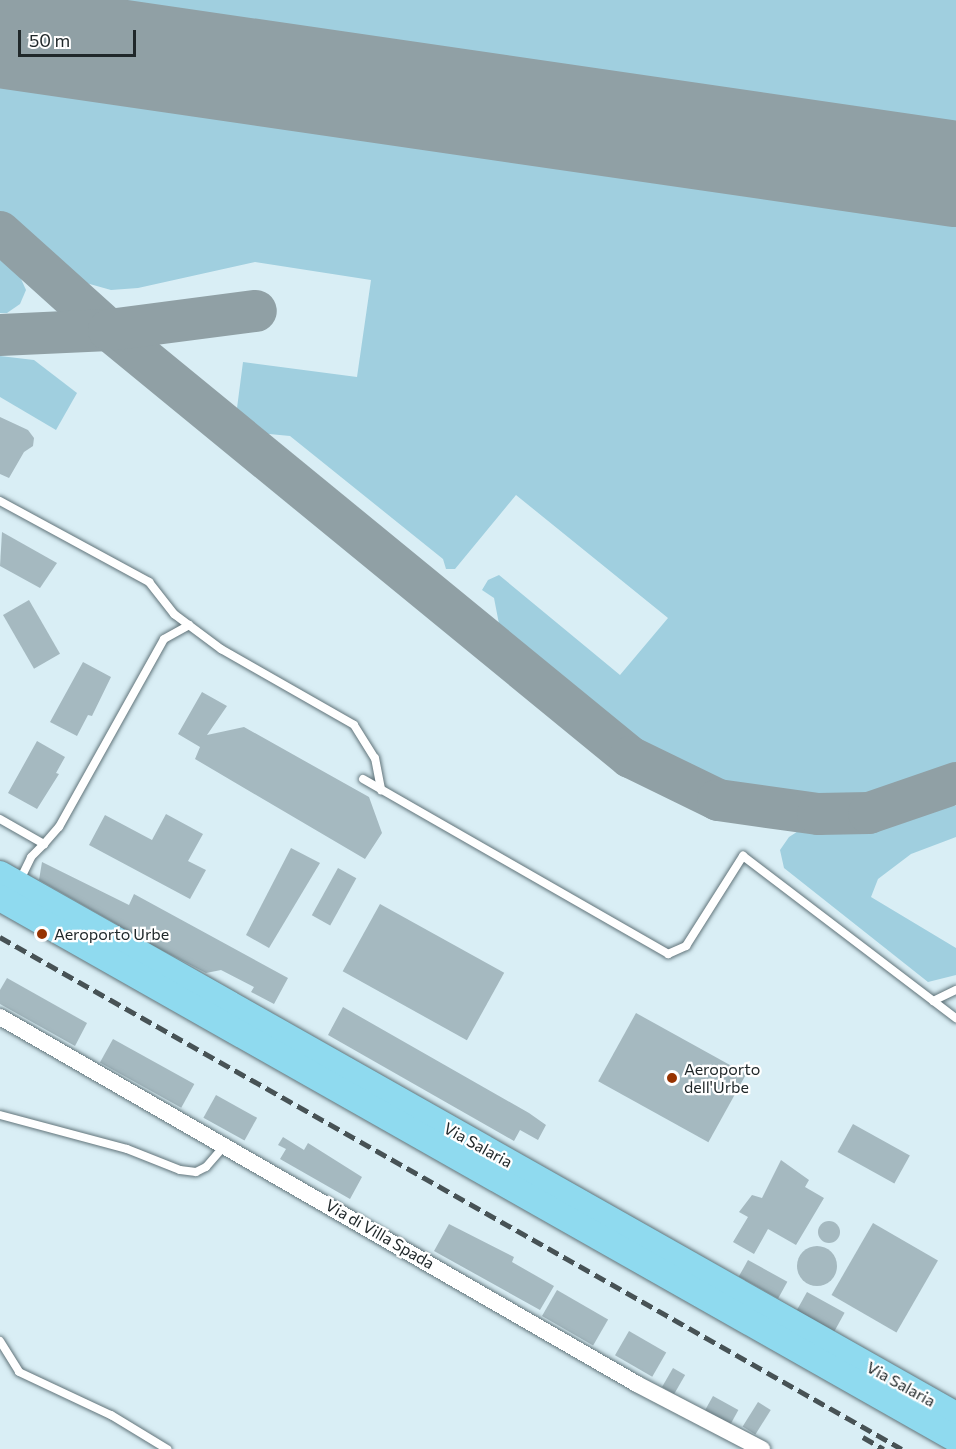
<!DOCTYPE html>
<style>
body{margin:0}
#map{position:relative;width:956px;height:1449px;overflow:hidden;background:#d9eef5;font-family:Commissioner,sans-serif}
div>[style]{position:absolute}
.green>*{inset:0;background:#a0cfdf}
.taxiway>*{height:42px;margin:-21px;padding:0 21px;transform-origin:21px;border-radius:21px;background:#90a0a5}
.runway>*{height:106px;margin:-53px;padding:0 53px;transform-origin:53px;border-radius:53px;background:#90a0a5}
.building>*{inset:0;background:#a5b9c0;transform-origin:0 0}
.round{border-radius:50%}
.roads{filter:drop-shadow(0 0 2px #61747a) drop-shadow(0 0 2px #61747a)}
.service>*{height:8px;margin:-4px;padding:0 4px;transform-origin:4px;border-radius:4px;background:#fff}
.minor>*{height:16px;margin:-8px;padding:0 8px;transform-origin:8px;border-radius:8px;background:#fff}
.primary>*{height:26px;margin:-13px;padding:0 13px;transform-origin:13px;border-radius:13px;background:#8fdaef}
.rail>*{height:4.5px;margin-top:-2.25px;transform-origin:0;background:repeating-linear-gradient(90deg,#475255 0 12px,transparent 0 18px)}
.dots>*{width:16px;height:16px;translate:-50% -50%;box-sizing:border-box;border:3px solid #fff;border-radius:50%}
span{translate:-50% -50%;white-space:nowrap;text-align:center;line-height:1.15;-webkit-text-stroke:4.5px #fff;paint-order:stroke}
.poi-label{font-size:16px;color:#20282a}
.left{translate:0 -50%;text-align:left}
.street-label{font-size:16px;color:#20282a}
.scale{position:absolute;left:18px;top:30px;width:118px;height:27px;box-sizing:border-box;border:3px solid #20282a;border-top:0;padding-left:8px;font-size:18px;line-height:21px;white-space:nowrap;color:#20282a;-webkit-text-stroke:4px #fff;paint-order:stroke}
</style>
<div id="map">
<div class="green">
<div style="clip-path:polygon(32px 0,956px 0,956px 132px)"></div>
<div style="clip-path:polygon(0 71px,956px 208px,956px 766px,904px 787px,851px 799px,808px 798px,738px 788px,684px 765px,631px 735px,500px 629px,494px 598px,482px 590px,488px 580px,499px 575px,620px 675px,668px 618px,516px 495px,455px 569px,446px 569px,443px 559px,290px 436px,259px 433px,237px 408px,243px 362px,357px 377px,371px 280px,255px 262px,138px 288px,111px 290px,79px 281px,26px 241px,0 211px)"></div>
<div style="clip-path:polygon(0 254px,17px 270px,26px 290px,20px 304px,7px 313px,0 313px)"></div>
<div style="clip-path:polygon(0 356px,34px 360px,77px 393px,56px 430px,0 397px)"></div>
<div style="clip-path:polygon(947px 803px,956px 806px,956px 837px,911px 854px,878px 879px,871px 897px,956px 948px,956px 975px,928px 982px,784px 868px,780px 850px,789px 837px,803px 828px,894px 821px)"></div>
</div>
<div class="taxiway">
<div style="left:954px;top:173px;width:2px;rotate:27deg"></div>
<div style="left:0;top:232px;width:147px;rotate:42deg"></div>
<div style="left:109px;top:330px;width:674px;rotate:39.34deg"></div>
<div style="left:630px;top:757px;width:98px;rotate:26deg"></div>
<div style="left:718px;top:800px;width:101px;rotate:8deg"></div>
<div style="left:818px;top:814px;width:51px;rotate:-1.1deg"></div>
<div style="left:869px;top:813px;width:92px;rotate:-19deg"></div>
<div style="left:0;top:335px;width:109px;rotate:-2.6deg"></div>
<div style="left:109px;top:330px;width:148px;rotate:-7.4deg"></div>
</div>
<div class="runway">
<div style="left:0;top:35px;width:966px;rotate:8.27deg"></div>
</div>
<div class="building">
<div style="clip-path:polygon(0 417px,28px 430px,34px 438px,33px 446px,24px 452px,9px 478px,0 474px)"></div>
<div style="clip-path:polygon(2px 532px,57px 563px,40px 588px,0 566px)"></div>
<div style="left:29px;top:600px;width:62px;height:30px;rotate:60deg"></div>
<div style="clip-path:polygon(83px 662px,111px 677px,92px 716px,88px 715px,77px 736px,50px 722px)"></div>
<div style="clip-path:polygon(202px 692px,227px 706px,207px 735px,244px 727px,369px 797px,382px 833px,365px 859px,195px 759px,200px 747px,178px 734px)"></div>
<div style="clip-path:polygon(37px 741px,65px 757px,56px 773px,59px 774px,37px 809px,8px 793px)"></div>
<div style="clip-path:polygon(166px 814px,203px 834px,188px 861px,206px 870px,190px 899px,89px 845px,105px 815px,152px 840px)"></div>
<div style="clip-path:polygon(291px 848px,320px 863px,269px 948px,246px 935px)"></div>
<div style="clip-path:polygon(42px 862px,129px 905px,134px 894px,288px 978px,274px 1004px,251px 992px,254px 987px,221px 970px,206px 973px,117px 927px,118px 925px,39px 880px)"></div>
<div style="left:338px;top:868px;width:21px;height:54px;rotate:29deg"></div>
<div style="left:380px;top:904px;width:142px;height:77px;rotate:29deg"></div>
<div style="clip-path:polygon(7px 978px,87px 1023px,75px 1046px,0 1004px,0 990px)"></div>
<div style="clip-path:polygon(343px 1007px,529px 1113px,546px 1125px,538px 1140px,520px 1130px,514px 1141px,328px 1035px)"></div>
<div style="left:636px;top:1013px;width:126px;height:78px;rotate:29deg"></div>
<div style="left:113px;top:1039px;width:93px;height:27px;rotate:29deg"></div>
<div style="left:216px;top:1095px;width:47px;height:26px;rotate:29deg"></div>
<div style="left:853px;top:1124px;width:65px;height:32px;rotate:29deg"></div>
<div style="clip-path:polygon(283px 1137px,304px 1150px,308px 1143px,362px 1177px,350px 1199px,280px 1159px,286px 1149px,278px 1145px)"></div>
<div style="clip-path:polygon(781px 1160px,809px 1180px,805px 1187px,824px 1198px,796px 1245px,768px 1229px,754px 1254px,733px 1242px,748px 1217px,739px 1212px,752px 1195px,762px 1198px)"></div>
<div class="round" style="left:818px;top:1221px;width:22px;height:22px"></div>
<div style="left:873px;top:1223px;width:75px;height:83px;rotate:30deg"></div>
<div style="clip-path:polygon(449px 1224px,514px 1257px,512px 1262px,554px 1286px,540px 1310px,434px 1251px)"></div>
<div class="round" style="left:797px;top:1246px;width:40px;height:40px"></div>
<div style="left:748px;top:1260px;width:45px;height:19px;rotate:29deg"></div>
<div style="left:557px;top:1290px;width:59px;height:30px;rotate:30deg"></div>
<div style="left:807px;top:1292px;width:43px;height:21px;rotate:29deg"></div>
<div style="left:629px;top:1331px;width:43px;height:28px;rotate:30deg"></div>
<div style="left:673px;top:1368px;width:14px;height:22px;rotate:30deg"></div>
<div style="left:713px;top:1396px;width:29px;height:17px;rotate:29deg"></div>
<div style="left:758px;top:1402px;width:15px;height:29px;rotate:32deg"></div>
</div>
<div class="roads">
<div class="service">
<div style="left:0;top:501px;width:170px;rotate:28.5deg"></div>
<div style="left:149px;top:582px;width:41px;rotate:52deg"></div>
<div style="left:174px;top:614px;width:59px;rotate:36.7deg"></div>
<div style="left:221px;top:649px;width:153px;rotate:29.7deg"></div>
<div style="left:354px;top:725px;width:39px;rotate:58deg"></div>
<div style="left:375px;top:758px;width:33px;rotate:79deg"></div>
<div style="left:363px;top:779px;width:352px;rotate:29.8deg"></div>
<div style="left:668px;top:954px;width:20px;rotate:-24deg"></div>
<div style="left:686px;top:946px;width:107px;rotate:-57.7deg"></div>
<div style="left:743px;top:856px;width:268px;rotate:37.3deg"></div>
<div style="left:0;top:819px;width:51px;rotate:29.6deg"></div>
<div style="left:44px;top:844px;width:23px;rotate:-49deg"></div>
<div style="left:59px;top:827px;width:215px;rotate:-60.8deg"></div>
<div style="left:164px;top:639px;width:29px;rotate:-29deg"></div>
<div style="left:20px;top:880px;width:25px;rotate:-64deg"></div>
<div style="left:31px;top:857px;width:18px;rotate:-45deg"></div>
<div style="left:933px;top:1001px;width:25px;rotate:-26deg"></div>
<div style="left:0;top:1115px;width:131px;rotate:15deg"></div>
<div style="left:127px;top:1149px;width:57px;rotate:21.6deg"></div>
<div style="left:180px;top:1170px;width:16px;rotate:7deg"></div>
<div style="left:196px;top:1172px;width:11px;rotate:-27deg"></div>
<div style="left:206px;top:1167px;width:30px;rotate:-49deg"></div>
<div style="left:0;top:1341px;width:36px;rotate:58deg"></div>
<div style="left:19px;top:1372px;width:102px;rotate:25.1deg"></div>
<div style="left:111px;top:1415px;width:66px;rotate:31.3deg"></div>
</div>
<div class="minor">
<div style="left:0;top:1017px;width:735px;rotate:29.95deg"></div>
<div style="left:637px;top:1384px;width:141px;rotate:27.5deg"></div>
</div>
<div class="primary">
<div style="left:0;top:874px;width:1098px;rotate:29.51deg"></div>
<div style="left:0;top:898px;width:1098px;rotate:29.51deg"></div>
</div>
</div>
<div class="rail">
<div style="left:0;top:937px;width:1037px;rotate:29.58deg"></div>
<div style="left:863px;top:1437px;width:24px;rotate:30deg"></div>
</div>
<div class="dots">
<div style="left:42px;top:934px;background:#973301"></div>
<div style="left:672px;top:1078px;background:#973301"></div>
</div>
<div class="poi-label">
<span class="left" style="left:54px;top:934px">Aeroporto Urbe</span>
<span class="left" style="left:684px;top:1078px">Aeroporto<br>dell'Urbe</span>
</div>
<div class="street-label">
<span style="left:478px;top:1145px;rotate:29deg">Via Salaria</span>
<span style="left:380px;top:1234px;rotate:30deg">Via di Villa Spada</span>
<span style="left:901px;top:1384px;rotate:29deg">Via Salaria</span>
</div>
<div class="scale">50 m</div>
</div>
